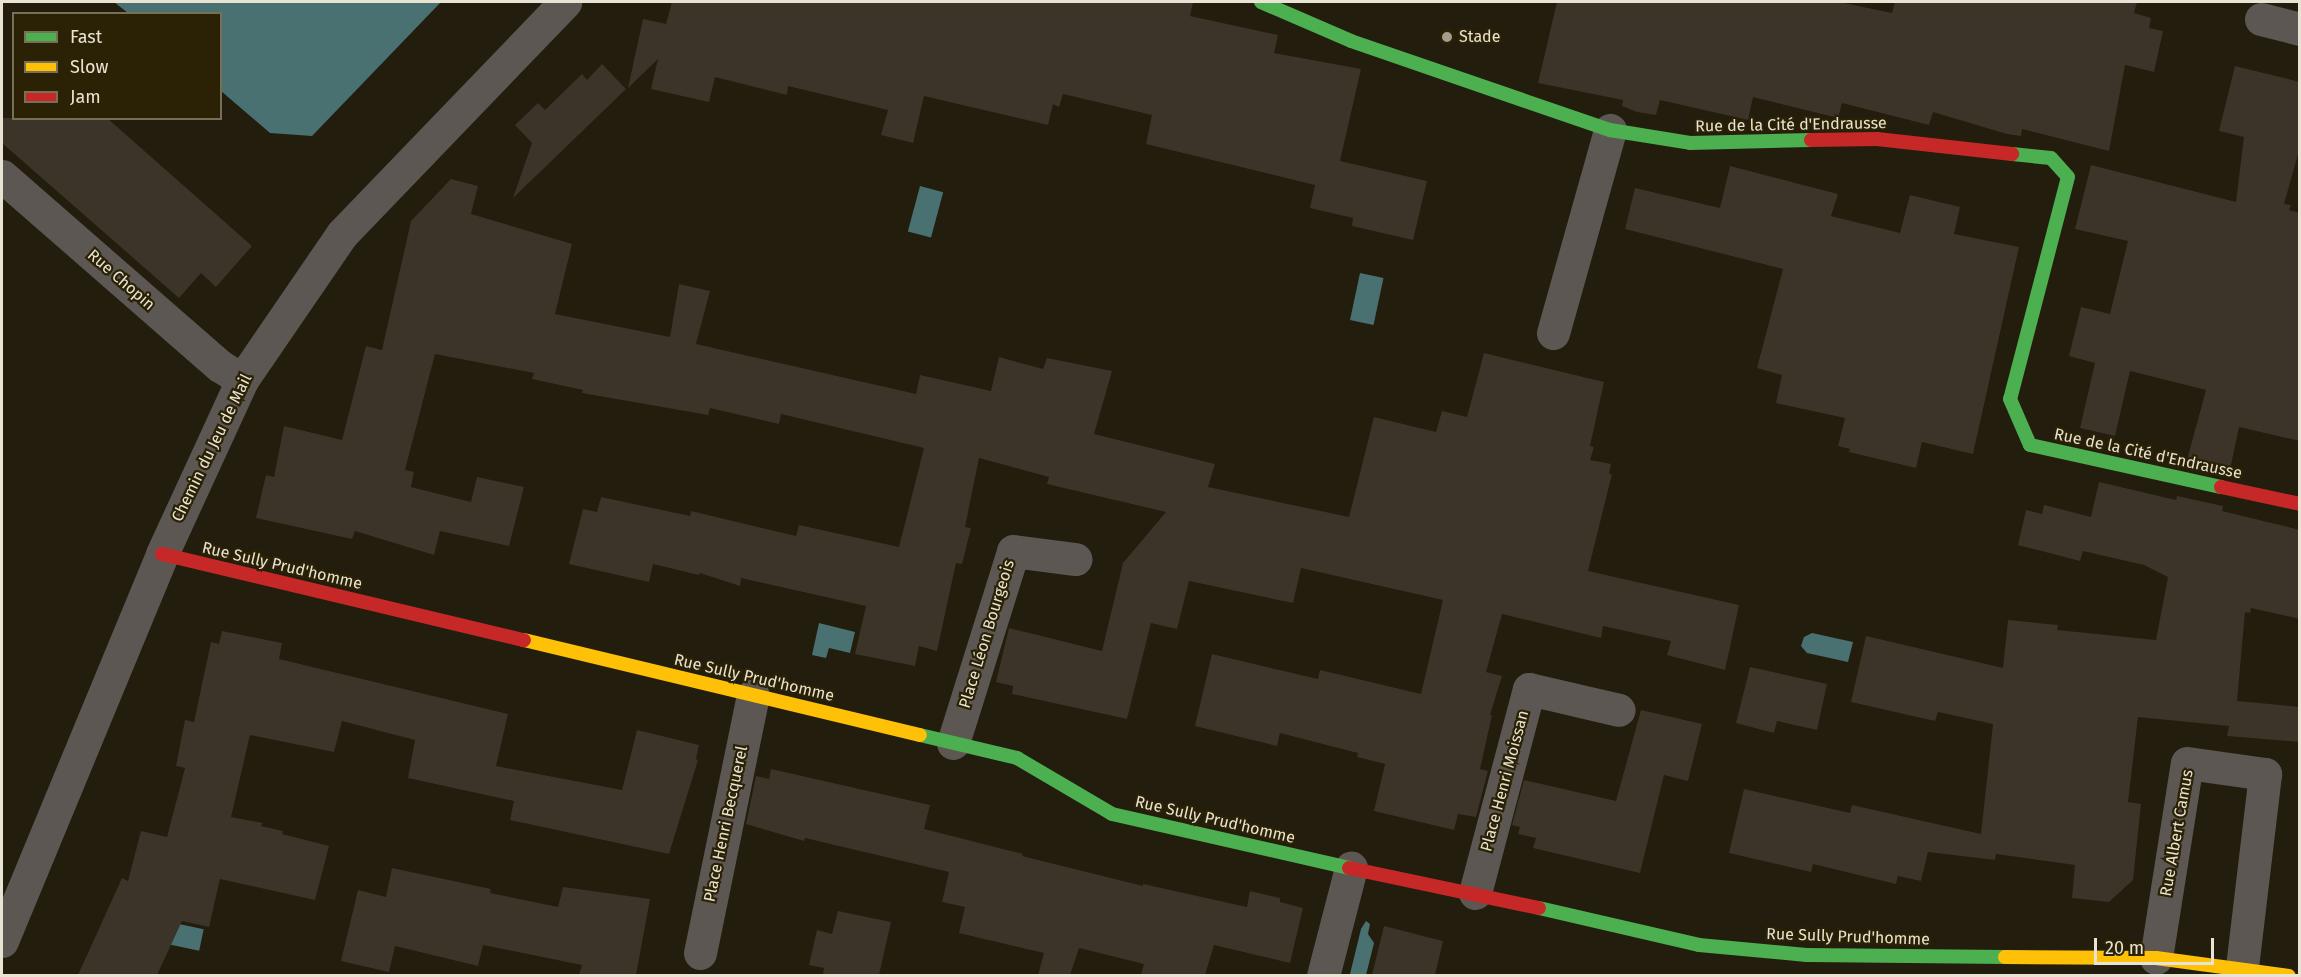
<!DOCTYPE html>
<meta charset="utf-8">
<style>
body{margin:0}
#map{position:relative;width:2301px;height:977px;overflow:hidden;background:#231d0d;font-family:"Fira Sans",sans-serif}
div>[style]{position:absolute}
.water>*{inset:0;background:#497171;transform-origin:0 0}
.building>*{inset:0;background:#3c3329}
.street>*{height:33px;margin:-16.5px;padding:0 16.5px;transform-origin:16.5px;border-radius:16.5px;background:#5d5753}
.fast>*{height:14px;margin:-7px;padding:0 7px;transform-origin:7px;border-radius:7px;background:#4caf50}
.slow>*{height:14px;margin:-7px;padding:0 7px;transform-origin:7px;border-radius:7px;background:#ffc107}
.jam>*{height:14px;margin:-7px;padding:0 7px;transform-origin:7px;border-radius:7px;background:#c62828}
.dots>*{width:16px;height:16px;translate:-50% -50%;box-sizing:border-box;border:3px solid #2b2205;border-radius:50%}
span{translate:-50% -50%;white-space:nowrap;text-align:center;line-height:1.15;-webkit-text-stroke:4.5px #2b2205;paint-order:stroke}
.poi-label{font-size:16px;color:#e8e3d2}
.left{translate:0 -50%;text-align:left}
.street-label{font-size:16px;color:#e8e3d2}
.frame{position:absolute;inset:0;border:3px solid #e8e3d2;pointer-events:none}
.legend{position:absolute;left:12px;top:12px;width:210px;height:108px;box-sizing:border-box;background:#2b2205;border:2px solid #776f57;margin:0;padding:8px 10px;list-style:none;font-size:18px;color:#e8e3d2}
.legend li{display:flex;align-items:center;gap:12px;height:30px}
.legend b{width:30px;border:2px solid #776f57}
.scale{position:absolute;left:2094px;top:938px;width:120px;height:27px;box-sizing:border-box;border:3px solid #e8e3d2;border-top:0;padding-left:8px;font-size:18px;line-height:21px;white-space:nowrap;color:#e8e3d2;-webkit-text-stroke:4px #2b2205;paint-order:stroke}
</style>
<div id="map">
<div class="water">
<div style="clip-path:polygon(114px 2px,441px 2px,312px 136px,270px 133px,221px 91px,220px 14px,128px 13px)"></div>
<div style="left:920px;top:186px;width:24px;height:47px;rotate:15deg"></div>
<div style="left:1360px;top:273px;width:24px;height:48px;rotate:12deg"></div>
<div style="clip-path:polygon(819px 623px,855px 632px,850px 653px,829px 648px,826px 658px,812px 655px)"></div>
<div style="clip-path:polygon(1812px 633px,1853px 642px,1848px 662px,1807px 653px,1801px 646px,1804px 637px)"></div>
<div style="left:146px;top:917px;width:59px;height:22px;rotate:12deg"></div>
<div style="clip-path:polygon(1366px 921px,1370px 924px,1368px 934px,1374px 943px,1366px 975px,1350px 974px,1361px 929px)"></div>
</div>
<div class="building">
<div style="clip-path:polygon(672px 2px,1193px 2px,1190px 16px,1278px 35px,1274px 53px,1361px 69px,1340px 161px,1427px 181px,1413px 240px,1352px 226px,1353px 218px,1310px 208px,1315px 185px,1146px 144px,1152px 115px,1063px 94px,1059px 107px,1053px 104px,1048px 125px,924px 96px,913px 143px,881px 135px,888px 110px,788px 86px,787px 95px,715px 77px,709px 102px,651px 89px,658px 59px,628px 88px,643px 19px,666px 24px)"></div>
<div style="clip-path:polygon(1557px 2px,1839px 2px,1892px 13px,1895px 2px,2137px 2px,2134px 13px,2151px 18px,2149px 28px,2163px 31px,2154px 72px,2125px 65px,2109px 151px,2022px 129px,2021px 136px,2007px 134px,1933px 112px,1929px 125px,1842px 103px,1838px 118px,1753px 97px,1748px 120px,1660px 100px,1656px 115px,1637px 112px,1622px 106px,1623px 100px,1538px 83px)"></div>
<div style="clip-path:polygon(602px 64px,626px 89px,513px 198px,532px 143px,515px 125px,538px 103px,545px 110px,582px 74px,587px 80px)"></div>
<div style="clip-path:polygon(2235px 66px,2300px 82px,2300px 147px,2284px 204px,2291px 205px,2289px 210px,2300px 213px,2300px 441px,2239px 427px,2230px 470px,2187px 460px,2206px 390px,2130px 371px,2115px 436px,2080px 428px,2095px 363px,2069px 356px,2081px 307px,2110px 314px,2128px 241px,2075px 229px,2091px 165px,2236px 202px,2244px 137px,2219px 131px)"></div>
<div style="clip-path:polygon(2px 118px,107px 118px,252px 246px,216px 287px,201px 273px,179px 298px,2px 143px)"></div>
<div style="clip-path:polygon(1730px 166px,1838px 194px,1831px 216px,1900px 233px,1910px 195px,1960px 207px,1954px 234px,2019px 247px,1973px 454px,1922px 442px,1916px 468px,1849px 452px,1850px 449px,1838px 446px,1845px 418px,1776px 403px,1782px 375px,1757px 368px,1783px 269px,1625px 229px,1635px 188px,1720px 208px)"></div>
<div style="clip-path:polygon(451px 179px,478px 186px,471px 214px,572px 244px,555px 314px,670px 337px,679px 284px,710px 291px,696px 344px,916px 394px,920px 375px,991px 391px,999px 357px,1043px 369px,1047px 358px,1112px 371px,1094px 434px,1215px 464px,1208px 487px,1349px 517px,1374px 417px,1436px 432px,1442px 411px,1467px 417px,1484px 353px,1604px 382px,1590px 446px,1594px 447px,1590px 460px,1611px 464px,1609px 474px,1612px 474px,1588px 571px,1739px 605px,1725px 670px,1667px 655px,1671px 641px,1603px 626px,1601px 638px,1502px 614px,1486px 672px,1502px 676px,1490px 715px,1492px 715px,1480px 769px,1488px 771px,1476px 817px,1458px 814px,1454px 830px,1374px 811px,1385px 764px,1357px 757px,1358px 753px,1280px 733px,1277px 746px,1195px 726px,1212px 654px,1318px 679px,1320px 670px,1421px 694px,1443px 600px,1301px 568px,1293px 603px,1189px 581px,1177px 629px,1151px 623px,1127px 719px,1012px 694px,1013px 686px,996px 682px,1009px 628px,1102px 651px,1123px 563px,1166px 512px,1047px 484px,1049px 477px,979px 458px,965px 527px,971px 528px,962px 564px,956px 563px,937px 651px,919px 646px,915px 666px,855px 654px,866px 606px,741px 578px,740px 586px,700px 573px,699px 575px,653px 564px,649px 582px,569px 564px,583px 509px,597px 512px,601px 497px,690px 516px,691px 511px,796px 536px,799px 525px,899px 547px,924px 448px,781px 414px,779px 424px,710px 408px,708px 415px,582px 393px,583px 390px,532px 379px,534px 373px,435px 354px,405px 470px,414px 472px,411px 487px,471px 502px,477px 477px,524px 487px,509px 546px,440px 531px,434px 555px,355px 531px,352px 539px,256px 518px,266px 475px,274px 477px,284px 426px,342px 440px,366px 346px,382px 350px,411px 221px)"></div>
<div style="clip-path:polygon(2099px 482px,2176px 500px,2177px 496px,2223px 506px,2222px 511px,2300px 530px,2300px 619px,2251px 608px,2250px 613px,2245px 612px,2237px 701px,2300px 707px,2300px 742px,2227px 736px,2229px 726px,2138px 717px,2128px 802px,2141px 804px,2133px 880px,2109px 902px,2072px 898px,2075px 865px,1996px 854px,1995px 860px,1928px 852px,1921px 881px,1898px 876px,1896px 884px,1813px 864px,1811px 872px,1729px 853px,1744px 789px,1850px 813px,1852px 805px,1981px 834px,1993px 724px,1938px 712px,1935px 721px,1851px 702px,1866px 636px,2003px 668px,2008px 620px,2058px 625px,2057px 630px,2156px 640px,2168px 577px,2144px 565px,2083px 551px,2080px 561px,2018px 545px,2026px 510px,2042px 514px,2044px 505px,2091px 517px)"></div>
<div style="clip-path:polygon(222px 631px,282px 643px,279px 659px,508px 714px,496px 766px,622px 790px,637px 730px,699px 745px,696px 759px,698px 760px,669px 854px,510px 820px,514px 801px,408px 778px,415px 740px,342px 721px,334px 752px,250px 735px,231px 817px,263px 823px,261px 826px,283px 831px,282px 834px,329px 846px,315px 900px,220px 879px,209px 927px,182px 921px,157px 975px,78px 975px,122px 878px,128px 881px,141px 831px,167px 837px,185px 768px,176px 766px,185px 720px,194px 722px,211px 642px,219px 644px)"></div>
<div style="clip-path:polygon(1750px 667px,1827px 684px,1817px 730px,1777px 721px,1774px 733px,1736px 723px)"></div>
<div style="clip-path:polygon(1641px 710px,1702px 724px,1688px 781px,1664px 775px,1640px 873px,1533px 848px,1536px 838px,1518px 834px,1520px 827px,1512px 825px,1524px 780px,1616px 801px)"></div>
<div style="clip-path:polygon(771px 769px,930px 805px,924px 829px,1023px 854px,1022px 856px,1143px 886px,1143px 884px,1247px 907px,1250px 891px,1280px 898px,1280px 902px,1303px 908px,1290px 963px,1214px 945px,1205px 975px,1141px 975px,1144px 964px,1079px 948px,1070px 975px,1038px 975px,1044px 953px,959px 933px,965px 907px,942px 902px,949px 872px,805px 838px,804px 841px,746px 824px,756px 776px,769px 779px)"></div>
<div style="clip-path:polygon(392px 868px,491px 889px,490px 893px,558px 907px,563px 887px,650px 899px,636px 975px,579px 975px,582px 965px,483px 945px,478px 966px,395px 946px,389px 972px,341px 961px,358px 890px,386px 897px)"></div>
<div style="clip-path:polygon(838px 911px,891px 922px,879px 975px,823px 975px,824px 968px,809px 965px,817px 930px,832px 934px)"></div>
<div style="clip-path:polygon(1384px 926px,1443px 941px,1435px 975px,1372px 975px)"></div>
</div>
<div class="street">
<div style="left:2261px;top:19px;width:40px;rotate:14.4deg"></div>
<div style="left:2px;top:176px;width:289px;rotate:41.1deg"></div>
<div style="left:220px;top:366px;width:26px;rotate:32deg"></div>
<div style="left:1553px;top:333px;width:211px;rotate:-74.3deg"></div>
<div style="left:953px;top:743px;width:201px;rotate:-72.6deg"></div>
<div style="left:1013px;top:551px;width:63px;rotate:7.4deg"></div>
<div style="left:1475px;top:893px;width:211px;rotate:-75.2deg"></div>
<div style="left:1529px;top:689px;width:92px;rotate:13.1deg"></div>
<div style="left:2px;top:941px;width:419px;rotate:-67.5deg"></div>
<div style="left:162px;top:554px;width:192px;rotate:-65.3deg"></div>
<div style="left:242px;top:380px;width:177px;rotate:-55.6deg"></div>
<div style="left:342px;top:234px;width:322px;rotate:-46.1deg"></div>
<div style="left:700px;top:953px;width:263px;rotate:-78.4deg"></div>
<div style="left:2156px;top:958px;width:197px;rotate:-81deg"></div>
<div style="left:2187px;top:763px;width:79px;rotate:8deg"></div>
<div style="left:2265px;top:774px;width:195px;rotate:96.8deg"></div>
<div style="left:1323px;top:976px;width:112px;rotate:-75.5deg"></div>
</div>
<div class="fast">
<div style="left:1261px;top:2px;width:98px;rotate:23.4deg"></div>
<div style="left:1351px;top:41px;width:274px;rotate:19deg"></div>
<div style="left:1610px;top:130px;width:81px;rotate:9.2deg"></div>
<div style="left:1690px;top:143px;width:121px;rotate:-1.4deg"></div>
<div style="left:2012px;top:154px;width:39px;rotate:6deg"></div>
<div style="left:2051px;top:158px;width:25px;rotate:48deg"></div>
<div style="left:2068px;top:177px;width:229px;rotate:104.6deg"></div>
<div style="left:2010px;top:399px;width:50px;rotate:66.5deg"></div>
<div style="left:2030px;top:445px;width:196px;rotate:12.4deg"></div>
<div style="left:920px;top:735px;width:100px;rotate:13.3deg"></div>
<div style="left:1017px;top:758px;width:110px;rotate:30.5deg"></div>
<div style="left:1112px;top:814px;width:243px;rotate:12.8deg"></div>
<div style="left:1539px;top:908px;width:164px;rotate:13deg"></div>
<div style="left:1699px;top:945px;width:108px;rotate:5.3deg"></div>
<div style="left:1807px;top:955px;width:198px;rotate:0.6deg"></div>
</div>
<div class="slow">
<div style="left:524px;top:640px;width:407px;rotate:13.5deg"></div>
<div style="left:2005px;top:957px;width:151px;rotate:0.4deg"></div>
<div style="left:2156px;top:958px;width:134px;rotate:7.7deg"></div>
</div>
<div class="jam">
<div style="left:1811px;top:140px;width:66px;rotate:-0.9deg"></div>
<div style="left:1877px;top:139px;width:136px;rotate:6.3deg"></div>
<div style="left:2221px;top:487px;width:81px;rotate:12.1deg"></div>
<div style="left:162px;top:554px;width:372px;rotate:13.4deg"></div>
<div style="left:1349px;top:868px;width:194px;rotate:11.9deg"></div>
</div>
<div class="dots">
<div style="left:1447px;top:37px;background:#a39e8d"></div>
</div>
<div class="poi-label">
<span class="left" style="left:1459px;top:37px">Stade</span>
</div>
<div class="street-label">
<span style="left:1791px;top:125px;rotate:-1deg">Rue de la Cité d'Endrausse</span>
<span style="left:121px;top:280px;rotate:41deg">Rue Chopin</span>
<span style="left:212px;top:448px;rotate:-64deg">Chemin du Jeu de Mail</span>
<span style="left:2148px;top:454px;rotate:12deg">Rue de la Cité d'Endrausse</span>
<span style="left:282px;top:566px;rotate:13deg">Rue Sully Prud'homme</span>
<span style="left:987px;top:634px;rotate:-73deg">Place Léon Bourgeois</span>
<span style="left:754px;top:678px;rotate:13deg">Rue Sully Prud'homme</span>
<span style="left:1505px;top:781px;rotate:-75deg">Place Henri Moissan</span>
<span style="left:1215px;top:820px;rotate:13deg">Rue Sully Prud'homme</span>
<span style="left:726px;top:824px;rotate:-78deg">Place Henri Becquerel</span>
<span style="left:2177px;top:833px;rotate:-80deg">Rue Albert Camus</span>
<span style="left:1848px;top:937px;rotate:2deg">Rue Sully Prud'homme</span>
</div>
<div class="frame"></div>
<ul class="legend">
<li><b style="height:8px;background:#4caf50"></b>Fast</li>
<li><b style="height:8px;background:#ffc107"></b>Slow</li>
<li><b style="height:8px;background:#c62828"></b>Jam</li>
</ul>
<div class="scale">20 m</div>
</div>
